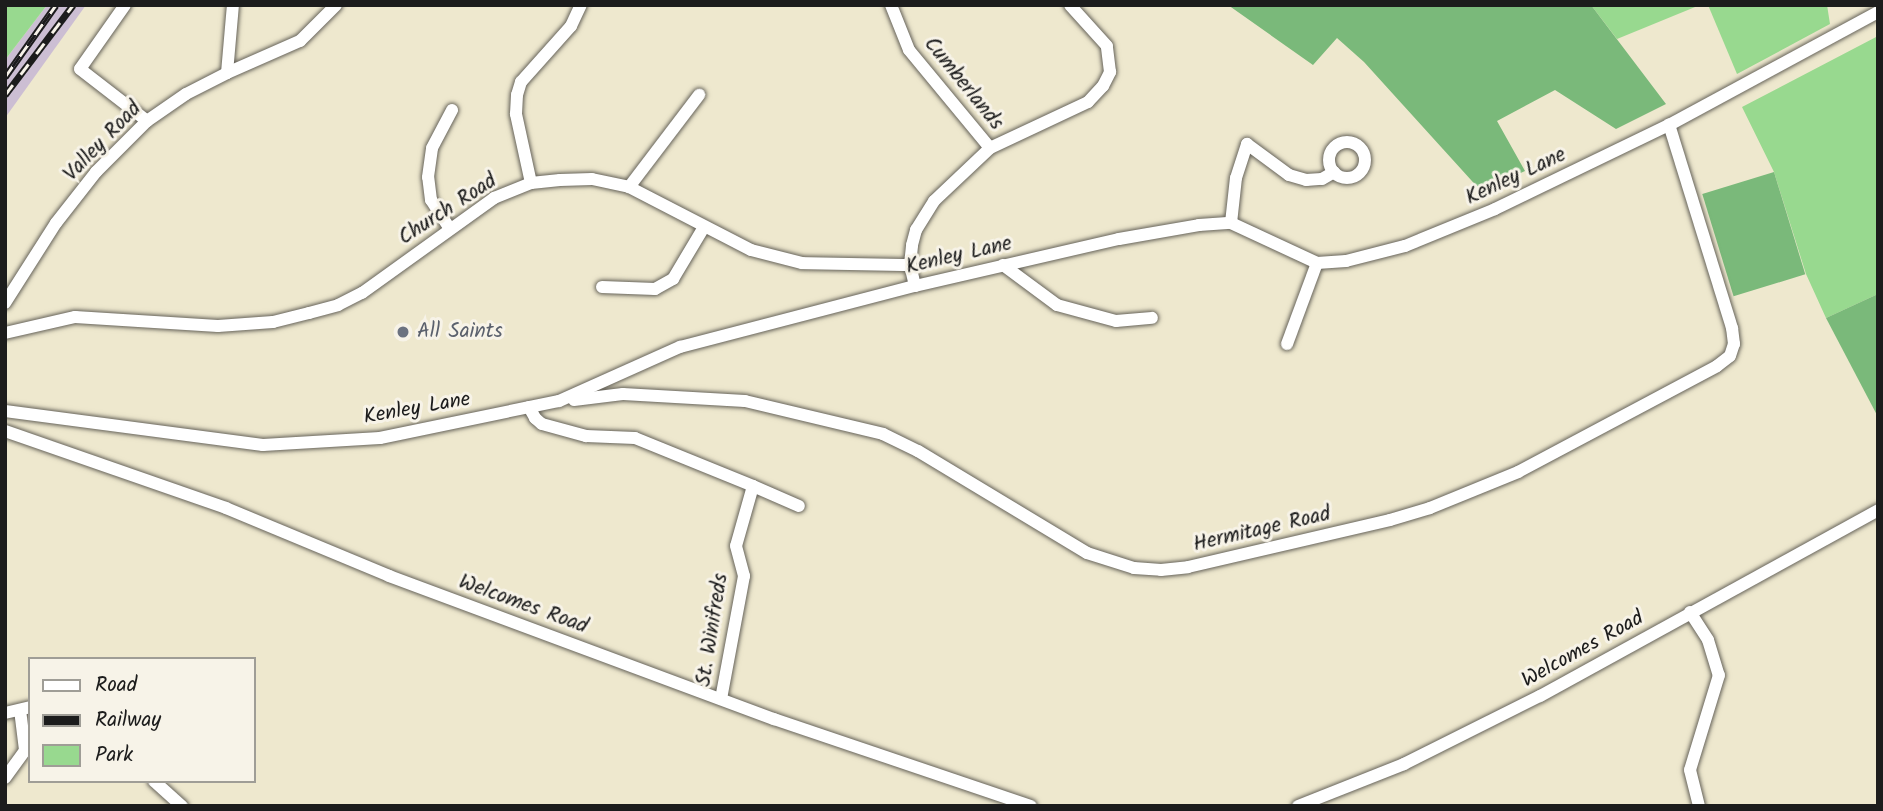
<!DOCTYPE html>
<style>
body{margin:0}
#map{position:relative;width:1883px;height:811px;overflow:hidden;background:#eee8ce;font-family:Kalam,sans-serif}
div>[style]{position:absolute}
.industrial>*{inset:0;background:#ccbed3}
.green>*{inset:0;background:#98d98f}
.forest>*{inset:0;background:#7ab97a;transform-origin:0 0}
.roads{filter:drop-shadow(0 0 2px #66635a) drop-shadow(0 0 2px #66635a)}
.minor>*{height:12px;margin:-6px;padding:0 6px;transform-origin:6px;border-radius:6px;background:#fff}
.minor>.ring{margin:-6px;padding:0;box-sizing:content-box;background:none;border:12px solid #fff;border-radius:50%}
.rail>*{height:7px;margin-top:-3.5px;transform-origin:0;background:repeating-linear-gradient(90deg,#f7f3e8 0 13px,#1c1c1c 0 26px);box-sizing:border-box;border-block:2px solid #1c1c1c}
.dots>*{width:19px;height:19px;translate:-50% -50%;box-sizing:border-box;border:4px solid #f7f3e8;border-radius:50%}
span{translate:-50% -50%;white-space:nowrap;text-align:center;line-height:1.15;-webkit-text-stroke:6px #f7f3e8;paint-order:stroke}
.street-label{font-size:21px;color:#1c1c1c}
.worship-label{font-size:21px;color:#5b616d}
.left{translate:0 -50%;text-align:left}
.frame{position:absolute;inset:0;border:7px solid #1c1c1c;pointer-events:none}
.legend{position:absolute;left:28px;top:657px;width:228px;height:126px;box-sizing:border-box;background:#f7f3e8;border:2px solid #9f9d96;margin:0;padding:9px 12px;list-style:none;font-size:21px;color:#1c1c1c}
.legend li{display:flex;align-items:center;gap:14px;height:35px}
.legend b{width:35px;border:2px solid #9f9d96}
</style>
<div id="map">
<div class="industrial">
<div style="clip-path:polygon(47px 5px,86px 5px,5px 118px,5px 60px)"></div>
</div>
<div class="green">
<div style="clip-path:polygon(5px 5px,47px 5px,5px 60px)"></div>
<div style="clip-path:polygon(1591px 5px,1700px 5px,1617px 39px)"></div>
<div style="clip-path:polygon(1708px 5px,1827px 5px,1830px 24px,1737px 74px)"></div>
<div style="clip-path:polygon(1878px 36px,1878px 294px,1826px 318px,1806px 274px,1774px 172px,1742px 107px)"></div>
</div>
<div class="forest">
<div style="clip-path:polygon(1228px 5px,1591px 5px,1666px 104px,1616px 129px,1555px 90px,1497px 121px,1525px 171px,1481px 191px,1364px 62px,1337px 38px,1313px 65px)"></div>
<div style="left:1774px;top:172px;width:107px;height:75px;rotate:73deg"></div>
<div style="clip-path:polygon(1878px 294px,1878px 417px,1826px 318px)"></div>
</div>
<div class="roads">
<div class="minor">
<div style="left:125px;top:5px;width:78px;rotate:125.1deg"></div>
<div style="left:80px;top:69px;width:85px;rotate:37.8deg"></div>
<div style="left:891px;top:5px;width:48px;rotate:68.2deg"></div>
<div style="left:909px;top:50px;width:127px;rotate:50.4deg"></div>
<div style="left:227px;top:73px;width:68px;rotate:-85deg"></div>
<div class="ring" style="left:1329px;top:142px;width:24px;height:24px"></div>
<div style="left:531px;top:183px;width:71px;rotate:-102.3deg"></div>
<div style="left:516px;top:114px;width:19px;rotate:-87deg"></div>
<div style="left:517px;top:95px;width:14px;rotate:-73deg"></div>
<div style="left:521px;top:82px;width:75px;rotate:-48.2deg"></div>
<div style="left:571px;top:26px;width:23px;rotate:-65deg"></div>
<div style="left:629px;top:187px;width:116px;rotate:-52.7deg"></div>
<div style="left:1231px;top:223px;width:45px;rotate:-83.7deg"></div>
<div style="left:1236px;top:178px;width:36px;rotate:-72deg"></div>
<div style="left:1247px;top:144px;width:52px;rotate:36.4deg"></div>
<div style="left:1289px;top:175px;width:18px;rotate:16deg"></div>
<div style="left:1306px;top:180px;width:16px;rotate:-4deg"></div>
<div style="left:1322px;top:179px;width:14px;rotate:-30deg"></div>
<div style="left:450px;top:229px;width:35px;rotate:-123deg"></div>
<div style="left:431px;top:200px;width:23px;rotate:-97deg"></div>
<div style="left:428px;top:177px;width:29px;rotate:-82deg"></div>
<div style="left:432px;top:148px;width:43px;rotate:-62.2deg"></div>
<div style="left:1003px;top:265px;width:67px;rotate:36.5deg"></div>
<div style="left:1057px;top:305px;width:61px;rotate:15.2deg"></div>
<div style="left:1116px;top:321px;width:36px;rotate:-5deg"></div>
<div style="left:915px;top:286px;width:22px;rotate:-103deg"></div>
<div style="left:910px;top:265px;width:20px;rotate:-84deg"></div>
<div style="left:912px;top:245px;width:16px;rotate:-75deg"></div>
<div style="left:916px;top:230px;width:34px;rotate:-58deg"></div>
<div style="left:934px;top:201px;width:77px;rotate:-43.4deg"></div>
<div style="left:990px;top:148px;width:108px;rotate:-25.1deg"></div>
<div style="left:1088px;top:102px;width:22px;rotate:-47deg"></div>
<div style="left:1103px;top:86px;width:16px;rotate:-63deg"></div>
<div style="left:1110px;top:72px;width:26px;rotate:-97deg"></div>
<div style="left:1107px;top:46px;width:55px;rotate:-132.1deg"></div>
<div style="left:602px;top:287px;width:53px;rotate:2.2deg"></div>
<div style="left:655px;top:289px;width:21px;rotate:-29deg"></div>
<div style="left:673px;top:279px;width:61px;rotate:-59.2deg"></div>
<div style="left:5px;top:303px;width:95px;rotate:-57.5deg"></div>
<div style="left:56px;top:223px;width:65px;rotate:-51.9deg"></div>
<div style="left:96px;top:172px;width:72px;rotate:-45deg"></div>
<div style="left:147px;top:121px;width:47px;rotate:-34.7deg"></div>
<div style="left:186px;top:94px;width:46px;rotate:-27.1deg"></div>
<div style="left:227px;top:73px;width:80px;rotate:-23.7deg"></div>
<div style="left:300px;top:41px;width:51px;rotate:-45deg"></div>
<div style="left:5px;top:333px;width:72px;rotate:-12.9deg"></div>
<div style="left:75px;top:317px;width:143px;rotate:3.6deg"></div>
<div style="left:218px;top:326px;width:55px;rotate:-4.2deg"></div>
<div style="left:273px;top:322px;width:37px;rotate:-14deg"></div>
<div style="left:309px;top:313px;width:30px;rotate:-15deg"></div>
<div style="left:338px;top:305px;width:27px;rotate:-27deg"></div>
<div style="left:362px;top:293px;width:163px;rotate:-35.7deg"></div>
<div style="left:494px;top:198px;width:40px;rotate:-22deg"></div>
<div style="left:531px;top:183px;width:29px;rotate:-6deg"></div>
<div style="left:560px;top:180px;width:32px;rotate:-2deg"></div>
<div style="left:592px;top:179px;width:38px;rotate:12deg"></div>
<div style="left:629px;top:187px;width:137px;rotate:27.3deg"></div>
<div style="left:751px;top:250px;width:53px;rotate:14.3deg"></div>
<div style="left:802px;top:263px;width:108px;rotate:1.1deg"></div>
<div style="left:1287px;top:344px;width:86px;rotate:-69.7deg"></div>
<div style="left:574px;top:400px;width:49px;rotate:-7deg"></div>
<div style="left:623px;top:394px;width:122px;rotate:3.3deg"></div>
<div style="left:745px;top:401px;width:142px;rotate:13.4deg"></div>
<div style="left:883px;top:434px;width:39px;rotate:26deg"></div>
<div style="left:918px;top:451px;width:197px;rotate:31.1deg"></div>
<div style="left:1087px;top:553px;width:49px;rotate:17.7deg"></div>
<div style="left:1134px;top:568px;width:27px;rotate:4deg"></div>
<div style="left:1161px;top:570px;width:27px;rotate:-6deg"></div>
<div style="left:1188px;top:567px;width:207px;rotate:-13.1deg"></div>
<div style="left:1390px;top:520px;width:42px;rotate:-16.7deg"></div>
<div style="left:1430px;top:508px;width:95px;rotate:-22.2deg"></div>
<div style="left:1518px;top:472px;width:225px;rotate:-28deg"></div>
<div style="left:1717px;top:366px;width:16px;rotate:-38deg"></div>
<div style="left:1730px;top:356px;width:13px;rotate:-72deg"></div>
<div style="left:1734px;top:344px;width:16px;rotate:-97deg"></div>
<div style="left:1732px;top:328px;width:213px;rotate:-107.2deg"></div>
<div style="left:529px;top:407px;width:13px;rotate:61deg"></div>
<div style="left:535px;top:418px;width:9px;rotate:41deg"></div>
<div style="left:542px;top:424px;width:46px;rotate:15.3deg"></div>
<div style="left:586px;top:436px;width:49px;rotate:2.3deg"></div>
<div style="left:635px;top:438px;width:127px;rotate:22.1deg"></div>
<div style="left:753px;top:486px;width:62px;rotate:105.8deg"></div>
<div style="left:736px;top:546px;width:31px;rotate:75deg"></div>
<div style="left:744px;top:576px;width:125px;rotate:100.6deg"></div>
<div style="left:5px;top:411px;width:260px;rotate:7.5deg"></div>
<div style="left:263px;top:445px;width:117px;rotate:-3.4deg"></div>
<div style="left:380px;top:438px;width:183px;rotate:-11.7deg"></div>
<div style="left:559px;top:401px;width:133px;rotate:-24.1deg"></div>
<div style="left:680px;top:347px;width:243px;rotate:-14.6deg"></div>
<div style="left:915px;top:286px;width:209px;rotate:-13deg"></div>
<div style="left:1119px;top:239px;width:81px;rotate:-9.9deg"></div>
<div style="left:1199px;top:225px;width:32px;rotate:-4deg"></div>
<div style="left:1231px;top:223px;width:95px;rotate:24.9deg"></div>
<div style="left:1317px;top:263px;width:29px;rotate:-4deg"></div>
<div style="left:1346px;top:261px;width:61px;rotate:-14.3deg"></div>
<div style="left:1405px;top:246px;width:97px;rotate:-22.3deg"></div>
<div style="left:1495px;top:209px;width:193px;rotate:-25.8deg"></div>
<div style="left:1669px;top:125px;width:238px;rotate:-28.4deg"></div>
<div style="left:5px;top:431px;width:234px;rotate:19.2deg"></div>
<div style="left:226px;top:508px;width:177px;rotate:22.6deg"></div>
<div style="left:389px;top:576px;width:411px;rotate:20.4deg"></div>
<div style="left:774px;top:719px;width:271px;rotate:18.7deg"></div>
<div style="left:753px;top:486px;width:50px;rotate:23.5deg"></div>
<div style="left:1690px;top:612px;width:33px;rotate:57deg"></div>
<div style="left:1708px;top:640px;width:37px;rotate:73deg"></div>
<div style="left:1719px;top:675px;width:99px;rotate:107deg"></div>
<div style="left:1690px;top:770px;width:37px;rotate:76deg"></div>
<div style="left:5px;top:713px;width:26px;rotate:-13deg"></div>
<div style="left:5px;top:778px;width:34px;rotate:-54deg"></div>
<div style="left:25px;top:750px;width:40px;rotate:-97.1deg"></div>
<div style="left:154px;top:781px;width:38px;rotate:42deg"></div>
<div style="left:1298px;top:806px;width:114px;rotate:-21.6deg"></div>
<div style="left:1404px;top:764px;width:152px;rotate:-26.6deg"></div>
<div style="left:1540px;top:696px;width:386px;rotate:-28.8deg"></div>
</div>
</div>
<div class="rail">
<div style="left:5px;top:77px;width:88px;rotate:-54.7deg"></div>
<div style="left:5px;top:95px;width:113px;rotate:-52.9deg"></div>
</div>
<div class="dots">
<div style="left:403px;top:332px;background:#6b7280"></div>
</div>
<div class="street-label">
<span style="left:963px;top:84px;rotate:51deg">Cumberlands</span>
<span style="left:103px;top:142px;rotate:-46deg">Valley Road</span>
<span style="left:1516px;top:177px;rotate:-25deg">Kenley Lane</span>
<span style="left:448px;top:210px;rotate:-33deg">Church Road</span>
<span style="left:959px;top:256px;rotate:-13deg">Kenley Lane</span>
<span style="left:417px;top:409px;rotate:-10deg">Kenley Lane</span>
<span style="left:1262px;top:530px;rotate:-13deg">Hermitage Road</span>
<span style="left:523px;top:605px;rotate:20deg">Welcomes Road</span>
<span style="left:713px;top:630px;rotate:-81deg">St. Winifreds</span>
<span style="left:1583px;top:650px;rotate:-29deg">Welcomes Road</span>
</div>
<div class="worship-label">
<span class="left" style="left:417px;top:332px">All Saints</span>
</div>
<div class="frame"></div>
<ul class="legend">
<li><b style="height:9px;background:#fff"></b>Road</li>
<li><b style="height:9px;background:#1c1c1c"></b>Railway</li>
<li><b style="height:19px;background:#98d98f"></b>Park</li>
</ul>
</div>
